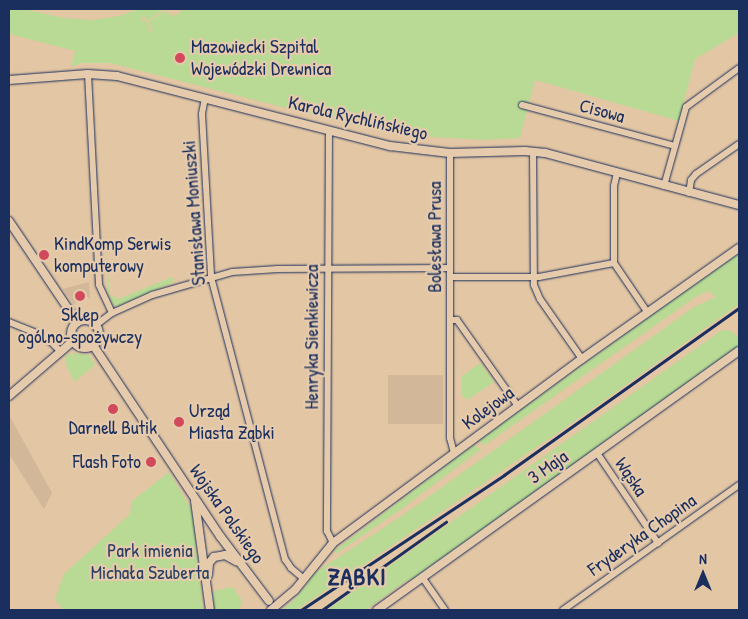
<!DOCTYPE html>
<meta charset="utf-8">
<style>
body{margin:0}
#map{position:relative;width:748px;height:619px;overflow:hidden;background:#e3c6a3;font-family:"Patrick Hand",sans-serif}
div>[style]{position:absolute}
.built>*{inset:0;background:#d2b799;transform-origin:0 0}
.green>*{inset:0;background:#b9da94}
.roads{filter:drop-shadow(0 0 1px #1b2f5e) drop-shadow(0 0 1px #1b2f5e)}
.minor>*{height:6px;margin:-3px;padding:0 3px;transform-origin:3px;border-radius:3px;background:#e5caac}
.tertiary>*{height:8px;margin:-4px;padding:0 4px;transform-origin:4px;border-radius:4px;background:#e5caac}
.tertiary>.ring{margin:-4px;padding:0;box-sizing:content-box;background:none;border:8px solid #e5caac;border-radius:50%}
.rail>*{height:2.5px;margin:-1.25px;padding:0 1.25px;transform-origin:1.25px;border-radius:1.25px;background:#1b2f5e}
.dots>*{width:14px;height:14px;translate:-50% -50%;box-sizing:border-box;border:2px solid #e5caac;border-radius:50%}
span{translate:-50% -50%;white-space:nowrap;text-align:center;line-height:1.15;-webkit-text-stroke:4.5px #e5caac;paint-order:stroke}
.poi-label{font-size:19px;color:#1b2f5e}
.left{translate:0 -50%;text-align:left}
.right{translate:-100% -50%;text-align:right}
.street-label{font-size:19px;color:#1b2f5e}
.park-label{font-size:19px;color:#2b4063}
.district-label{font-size:24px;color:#1b2f5e;font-weight:700;letter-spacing:1px}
.frame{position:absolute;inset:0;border:10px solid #1b2f5e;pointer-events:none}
.north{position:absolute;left:678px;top:549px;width:50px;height:50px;-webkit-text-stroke:4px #e5caac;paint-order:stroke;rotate:0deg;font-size:14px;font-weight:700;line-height:20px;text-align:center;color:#1b2f5e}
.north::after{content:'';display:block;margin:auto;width:18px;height:22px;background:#1b2f5e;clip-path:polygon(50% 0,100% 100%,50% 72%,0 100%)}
</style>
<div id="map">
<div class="built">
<div style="clip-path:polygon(89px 282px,90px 300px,87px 296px,74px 304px,63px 289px)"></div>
<div style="left:388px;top:375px;width:55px;height:49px"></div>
<div style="clip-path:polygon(9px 415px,52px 493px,44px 509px,9px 454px)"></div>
</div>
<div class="green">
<div style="clip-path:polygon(9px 9px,23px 9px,64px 18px,93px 20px,119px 16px,139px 9px,164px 9px,147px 21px,144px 16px,141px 18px,142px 21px,145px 20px,150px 29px,148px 30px,150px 32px,153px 30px,148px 22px,166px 10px,169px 17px,170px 12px,174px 17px,184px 9px,739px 9px,739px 33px,695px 59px,679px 121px,535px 80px,520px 138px,485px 140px,432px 137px,357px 126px,110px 63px,81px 63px,71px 67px,75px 51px,9px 34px)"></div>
<div style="clip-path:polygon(106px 249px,110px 295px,118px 299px,172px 277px,174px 282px,119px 306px,114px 306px,108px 293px)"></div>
<div style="clip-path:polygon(739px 252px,739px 304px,588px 412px,334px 585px,296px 610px,281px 610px,293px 601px,316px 572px,403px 515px,694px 307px,716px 297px,709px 291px,697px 296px,485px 445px,478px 441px)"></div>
<div style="clip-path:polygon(722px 330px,732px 331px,739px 339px,739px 345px,414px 578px,406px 581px,366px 610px,327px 610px)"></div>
<div style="clip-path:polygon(70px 353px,89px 355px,95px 365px,74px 382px,65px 362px,66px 355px,68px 354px,77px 359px)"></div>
<div style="clip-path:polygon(480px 363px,494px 382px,467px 400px,462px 395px,462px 376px)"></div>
<div style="clip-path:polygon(473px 445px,481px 449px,403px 508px,336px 554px,334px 551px)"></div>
<div style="clip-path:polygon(169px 472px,192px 510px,203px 610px,63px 610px,55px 599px,64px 574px,130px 514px,132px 501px)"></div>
<div style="clip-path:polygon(230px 587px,233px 588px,242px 601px,239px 610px,214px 610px,212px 595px,214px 591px)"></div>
</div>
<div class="roads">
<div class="minor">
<div style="left:88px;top:74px;width:211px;rotate:87deg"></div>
<div style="left:99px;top:285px;width:31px;rotate:65deg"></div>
<div style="left:205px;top:98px;width:16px;rotate:101deg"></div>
<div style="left:202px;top:114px;width:163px;rotate:86.8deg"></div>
<div style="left:211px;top:277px;width:292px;rotate:75.3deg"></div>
<div style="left:285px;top:559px;width:11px;rotate:56deg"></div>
<div style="left:291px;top:568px;width:17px;rotate:40deg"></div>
<div style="left:522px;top:105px;width:158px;rotate:15deg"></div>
<div style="left:329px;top:130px;width:401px;rotate:90.3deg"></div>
<div style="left:327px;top:531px;width:13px;rotate:63deg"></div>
<div style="left:533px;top:151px;width:134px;rotate:89.6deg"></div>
<div style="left:534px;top:285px;width:15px;rotate:67deg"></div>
<div style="left:540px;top:299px;width:73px;rotate:55deg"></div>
<div style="left:450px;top:153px;width:285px;rotate:90deg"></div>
<div style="left:450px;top:438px;width:16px;rotate:75deg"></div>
<div style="left:617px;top:173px;width:13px;rotate:103deg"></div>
<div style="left:614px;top:186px;width:77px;rotate:90deg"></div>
<div style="left:614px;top:263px;width:60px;rotate:55.8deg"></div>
<div style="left:664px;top:186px;width:82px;rotate:-74.4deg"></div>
<div style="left:686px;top:107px;width:66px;rotate:-36.3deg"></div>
<div style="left:689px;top:193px;width:13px;rotate:-81deg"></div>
<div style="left:691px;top:180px;width:8px;rotate:-50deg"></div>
<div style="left:696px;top:174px;width:52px;rotate:-34.9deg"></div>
<div style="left:450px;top:277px;width:89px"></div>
<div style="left:539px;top:277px;width:76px;rotate:-10.6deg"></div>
<div style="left:450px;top:320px;width:7px"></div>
<div style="left:457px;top:320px;width:105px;rotate:54.7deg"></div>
<div style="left:9px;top:322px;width:31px;rotate:22deg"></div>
<div style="left:38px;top:334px;width:15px;rotate:32deg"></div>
<div style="left:51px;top:342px;width:13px;rotate:45deg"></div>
<div style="left:96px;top:325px;width:20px;rotate:-37deg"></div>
<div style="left:112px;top:313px;width:44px;rotate:-24.2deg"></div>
<div style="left:152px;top:295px;width:83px;rotate:-16deg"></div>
<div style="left:232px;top:272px;width:46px;rotate:-3.7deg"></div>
<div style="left:278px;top:269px;width:172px;rotate:-0.3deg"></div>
<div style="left:597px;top:453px;width:109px;rotate:55.9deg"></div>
<div style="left:422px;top:577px;width:40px;rotate:55.1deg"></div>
<div style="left:563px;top:610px;width:216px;rotate:-35.4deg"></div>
</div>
<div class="tertiary">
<div style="left:9px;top:80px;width:79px;rotate:-4.3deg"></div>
<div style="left:88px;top:74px;width:29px;rotate:4deg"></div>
<div style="left:117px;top:76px;width:282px;rotate:14.4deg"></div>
<div style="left:390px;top:146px;width:60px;rotate:6.7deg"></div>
<div style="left:450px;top:153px;width:75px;rotate:-1.5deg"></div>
<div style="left:525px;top:151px;width:20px;rotate:6deg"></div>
<div style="left:545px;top:153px;width:201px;rotate:15deg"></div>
<div style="left:9px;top:221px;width:122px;rotate:56deg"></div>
<div class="ring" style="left:71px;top:320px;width:20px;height:20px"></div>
<div style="left:93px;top:345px;width:229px;rotate:56.4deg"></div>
<div style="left:220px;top:536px;width:81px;rotate:53deg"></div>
<div style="left:9px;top:396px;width:84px;rotate:-40.7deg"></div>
<div style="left:195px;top:501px;width:110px;rotate:82.2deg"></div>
<div style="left:208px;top:575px;width:12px;rotate:-85deg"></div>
<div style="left:209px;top:563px;width:8px;rotate:-50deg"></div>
<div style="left:214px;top:557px;width:11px;rotate:-10deg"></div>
<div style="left:225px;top:555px;width:13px;rotate:29deg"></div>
<div style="left:271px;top:610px;width:31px;rotate:-40deg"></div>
<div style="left:295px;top:590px;width:60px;rotate:-51deg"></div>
<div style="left:333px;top:543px;width:310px;rotate:-36.5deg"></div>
<div style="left:582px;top:359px;width:192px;rotate:-35.3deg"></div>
<div style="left:377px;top:610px;width:445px;rotate:-35.6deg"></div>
</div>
</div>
<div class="rail">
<div style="left:301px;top:610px;width:244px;rotate:-33.6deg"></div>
<div style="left:504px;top:475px;width:288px;rotate:-35.4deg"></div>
<div style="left:322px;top:610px;width:152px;rotate:-35.4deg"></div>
</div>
<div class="dots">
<div style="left:180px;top:58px;background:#d1495b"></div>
<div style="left:44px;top:255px;background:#d1495b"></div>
<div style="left:80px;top:296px;background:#d1495b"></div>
<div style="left:113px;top:409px;background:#d1495b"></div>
<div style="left:179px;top:422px;background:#d1495b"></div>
<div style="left:151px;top:462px;background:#d1495b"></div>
</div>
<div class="poi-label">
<span class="left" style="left:191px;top:58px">Mazowiecki Szpital<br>Wojewódzki Drewnica</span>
<span class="left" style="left:54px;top:255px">KindKomp Serwis<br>komputerowy</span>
<span style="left:80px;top:326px">Sklep<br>ogólno-spożywczy</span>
<span class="left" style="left:189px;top:422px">Urząd<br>Miasta Ząbki</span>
<span style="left:113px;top:428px">Darnell Butik</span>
<span class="right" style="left:141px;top:462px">Flash Foto</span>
</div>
<div class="street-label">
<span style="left:602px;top:111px;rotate:15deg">Cisowa</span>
<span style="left:358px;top:118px;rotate:13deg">Karola Rychlińskiego</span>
<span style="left:194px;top:213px;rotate:-94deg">Stanisława Moniuszki</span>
<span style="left:435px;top:237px;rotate:-90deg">Bolesława Prusa</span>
<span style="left:312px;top:337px;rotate:-90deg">Henryka Sienkiewicza</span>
<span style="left:488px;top:408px;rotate:-36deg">Kolejowa</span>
<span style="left:548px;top:467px;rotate:-35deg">3 Maja</span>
<span style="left:631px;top:477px;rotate:56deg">Wąska</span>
<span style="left:227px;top:514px;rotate:55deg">Wojska Polskiego</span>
<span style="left:642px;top:535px;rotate:-35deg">Fryderyka Chopina</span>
</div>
<div class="park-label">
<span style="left:150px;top:562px">Park imienia<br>Michała Szuberta</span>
</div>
<div class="district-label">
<span style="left:357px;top:577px">ZĄBKI</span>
</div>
<div class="frame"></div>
<div class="north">N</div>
</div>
